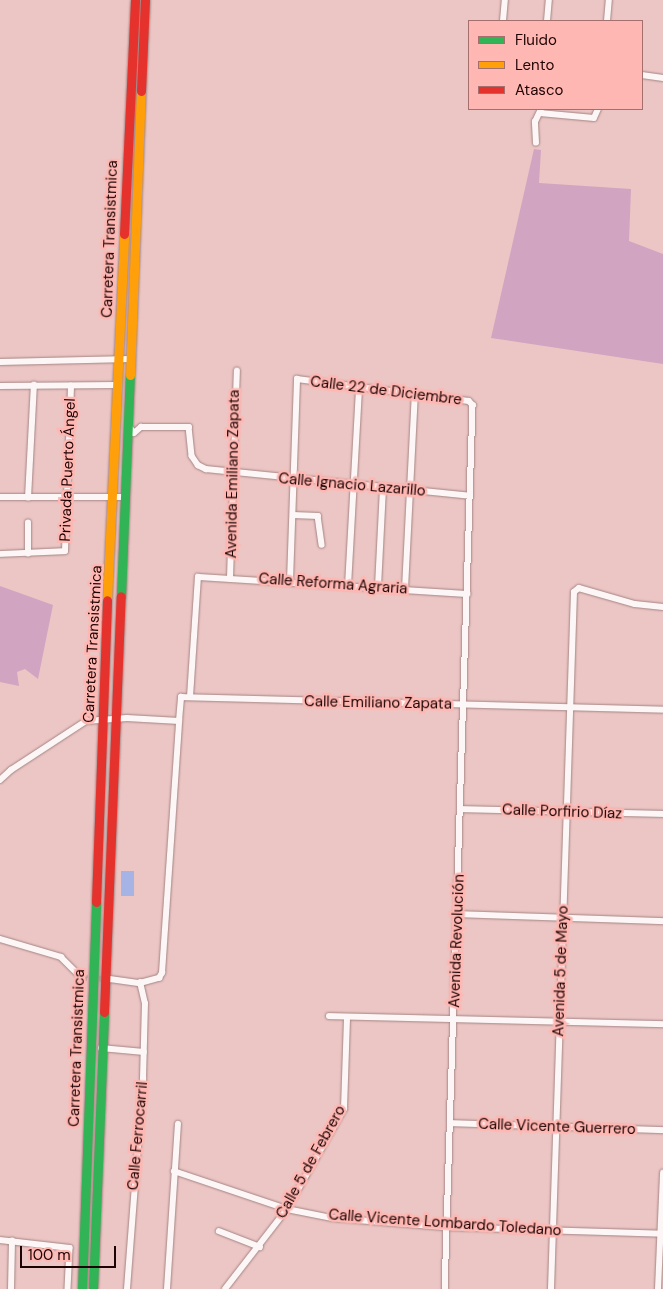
<!DOCTYPE html>
<meta charset="utf-8">
<style>
body{margin:0}
#map{position:relative;width:663px;height:1289px;overflow:hidden;background:#ecc6c4;font-family:"DM Sans",sans-serif}
div>[style]{position:absolute}
.green>*{inset:0;background:#d1a4c2}
.water>*{inset:0;background:#a5b3e5;transform-origin:0 0}
.street-tunnel>*{height:5.5px;margin-top:-2.75px;transform-origin:0;background:repeating-linear-gradient(90deg,#cda9a7 0 5.5px,transparent 0 8.5px)}
.roads{filter:drop-shadow(0 0 1px #a48584) drop-shadow(0 0 1px #a48584)}
.street>*{height:5.5px;margin:-2.75px;padding:0 2.75px;transform-origin:2.75px;border-radius:2.75px;background:#fcf6f6}
.fast>*{height:9px;margin:-4.5px;padding:0 4.5px;transform-origin:4.5px;border-radius:4.5px;background:#30b455}
.slow>*{height:9px;margin:-4.5px;padding:0 4.5px;transform-origin:4.5px;border-radius:4.5px;background:#ff9f0a}
.jam>*{height:9px;margin:-4.5px;padding:0 4.5px;transform-origin:4.5px;border-radius:4.5px;background:#e5322d}
span{translate:-50% -50%;white-space:nowrap;text-align:center;line-height:1.15;-webkit-text-stroke:5px #feb7b2;paint-order:stroke}
.street-label{font-size:15px;color:#1e0303}
.legend{position:absolute;left:468px;top:20px;width:175px;height:90px;box-sizing:border-box;background:#feb7b2;border:1px solid #a46f6c;margin:0;padding:6px 9px;list-style:none;font-size:15px;color:#1e0303}
.legend li{display:flex;align-items:center;gap:10px;height:25px}
.legend b{width:25px;border:1px solid #a46f6c}
.scale{position:absolute;left:20px;top:1246px;width:96px;height:22px;box-sizing:border-box;border:2px solid #1e0303;border-top:0;padding-left:6px;font-size:15px;line-height:18px;white-space:nowrap;color:#1e0303;-webkit-text-stroke:4px #feb7b2;paint-order:stroke}
</style>
<div id="map">
<div class="green">
<div style="clip-path:polygon(534px 149px,541px 150px,539px 183px,631px 189px,629px 241px,663px 254px,663px 364px,491px 338px)"></div>
<div style="clip-path:polygon(0 586px,53px 605px,38px 679px,25px 669px,17px 672px,19px 686px,0 682px)"></div>
</div>
<div class="water">
<div style="left:121px;top:871px;width:13px;height:25px"></div>
</div>
<div class="street-tunnel">
<div style="left:82px;top:978px;width:26px;rotate:2deg"></div>
</div>
<div class="roads">
<div class="street">
<div style="left:503px;top:21px;width:21px;rotate:-85deg"></div>
<div style="left:547px;top:21px;width:21px;rotate:-85deg"></div>
<div style="left:607px;top:21px;width:21px;rotate:-85deg"></div>
<div style="left:642px;top:75px;width:21px;rotate:8deg"></div>
<div style="left:540px;top:113px;width:54px;rotate:5.3deg"></div>
<div style="left:594px;top:118px;width:10px;rotate:-66deg"></div>
<div style="left:536px;top:143px;width:21px;rotate:-93deg"></div>
<div style="left:535px;top:122px;width:14px;rotate:-65deg"></div>
<div style="left:0;top:362px;width:130px;rotate:-1.3deg"></div>
<div style="left:0;top:386px;width:118px;rotate:-0.5deg"></div>
<div style="left:130px;top:427px;width:7px;rotate:56deg"></div>
<div style="left:134px;top:433px;width:9px;rotate:-41deg"></div>
<div style="left:141px;top:427px;width:48px"></div>
<div style="left:189px;top:427px;width:29px;rotate:84deg"></div>
<div style="left:192px;top:456px;width:11px;rotate:56deg"></div>
<div style="left:198px;top:465px;width:9px;rotate:27deg"></div>
<div style="left:206px;top:469px;width:265px;rotate:5.8deg"></div>
<div style="left:0;top:497px;width:125px"></div>
<div style="left:28px;top:498px;width:113px;rotate:-87deg"></div>
<div style="left:293px;top:515px;width:25px;rotate:2deg"></div>
<div style="left:318px;top:516px;width:29px;rotate:82deg"></div>
<div style="left:0;top:554px;width:65px;rotate:-2.6deg"></div>
<div style="left:65px;top:551px;width:165px;rotate:-87.9deg"></div>
<div style="left:28px;top:554px;width:31px;rotate:-90deg"></div>
<div style="left:230px;top:578px;width:207px;rotate:-88.1deg"></div>
<div style="left:290px;top:581px;width:202px;rotate:-88deg"></div>
<div style="left:297px;top:379px;width:173px;rotate:7.3deg"></div>
<div style="left:469px;top:401px;width:6px;rotate:45deg"></div>
<div style="left:473px;top:405px;width:884px;rotate:91.81deg"></div>
<div style="left:348px;top:586px;width:199px;rotate:-86.8deg"></div>
<div style="left:378px;top:587px;width:99px;rotate:-87.1deg"></div>
<div style="left:405px;top:589px;width:195px;rotate:-87.1deg"></div>
<div style="left:190px;top:697px;width:120px;rotate:-86.2deg"></div>
<div style="left:198px;top:577px;width:270px;rotate:3.6deg"></div>
<div style="left:0;top:780px;width:15px;rotate:-42deg"></div>
<div style="left:11px;top:770px;width:90px;rotate:-33.2deg"></div>
<div style="left:86px;top:721px;width:41px;rotate:-4.2deg"></div>
<div style="left:127px;top:718px;width:52px;rotate:3.3deg"></div>
<div style="left:179px;top:721px;width:24px;rotate:-85deg"></div>
<div style="left:181px;top:697px;width:482px;rotate:1.5deg"></div>
<div style="left:460px;top:809px;width:203px;rotate:1.4deg"></div>
<div style="left:458px;top:914px;width:205px;rotate:2deg"></div>
<div style="left:0;top:939px;width:64px;rotate:16.4deg"></div>
<div style="left:61px;top:957px;width:30px;rotate:45deg"></div>
<div style="left:110px;top:979px;width:30px;rotate:8deg"></div>
<div style="left:140px;top:983px;width:20px;rotate:-15deg"></div>
<div style="left:159px;top:978px;width:6px;rotate:-59deg"></div>
<div style="left:162px;top:973px;width:253px;rotate:-86.1deg"></div>
<div style="left:329px;top:1016px;width:334px;rotate:1.4deg"></div>
<div style="left:101px;top:1048px;width:43px;rotate:5.3deg"></div>
<div style="left:450px;top:1123px;width:213px;rotate:1.9deg"></div>
<div style="left:174px;top:1171px;width:119px;rotate:18.6deg"></div>
<div style="left:287px;top:1209px;width:46px;rotate:11.3deg"></div>
<div style="left:332px;top:1218px;width:113px;rotate:4.6deg"></div>
<div style="left:445px;top:1227px;width:218px;rotate:1.8deg"></div>
<div style="left:219px;top:1231px;width:44px;rotate:21.3deg"></div>
<div style="left:0;top:1240px;width:70px;rotate:6.5deg"></div>
<div style="left:70px;top:1248px;width:41px;rotate:92.8deg"></div>
<div style="left:11px;top:1289px;width:48px;rotate:-88.8deg"></div>
<div style="left:127px;top:1289px;width:211px;rotate:-85.6deg"></div>
<div style="left:143px;top:1079px;width:75px;rotate:-88.5deg"></div>
<div style="left:145px;top:1004px;width:22px;rotate:-103deg"></div>
<div style="left:167px;top:1289px;width:165px;rotate:-86.2deg"></div>
<div style="left:225px;top:1289px;width:101px;rotate:-52.2deg"></div>
<div style="left:287px;top:1209px;width:115px;rotate:-60.3deg"></div>
<div style="left:344px;top:1109px;width:91px;rotate:-88.1deg"></div>
<div style="left:551px;top:1289px;width:697px;rotate:-88.11deg"></div>
<div style="left:574px;top:592px;width:6px;rotate:-39deg"></div>
<div style="left:579px;top:588px;width:58px;rotate:15.9deg"></div>
<div style="left:635px;top:604px;width:28px;rotate:6deg"></div>
<div style="left:658px;top:1289px;width:116px;rotate:-87.5deg"></div>
</div>
<div class="fast">
<div style="left:121px;top:596px;width:221px;rotate:-87.7deg"></div>
<div style="left:82px;top:1289px;width:387px;rotate:-87.9deg"></div>
<div style="left:93px;top:1289px;width:277px;rotate:-87.7deg"></div>
</div>
<div class="slow">
<div style="left:130px;top:375px;width:284px;rotate:-87.8deg"></div>
<div style="left:107px;top:600px;width:366px;rotate:-87.3deg"></div>
</div>
<div class="jam">
<div style="left:141px;top:91px;width:91px;rotate:-87.5deg"></div>
<div style="left:124px;top:234px;width:234px;rotate:-87.3deg"></div>
<div style="left:96px;top:902px;width:302px;rotate:-87.9deg"></div>
<div style="left:104px;top:1012px;width:416px;rotate:-87.7deg"></div>
</div>
</div>
<div class="street-label">
<span style="left:110px;top:239px;rotate:-88deg">Carretera Transistmica</span>
<span style="left:386px;top:391px;rotate:7deg">Calle 22 de Diciembre</span>
<span style="left:68px;top:470px;rotate:-88deg">Privada Puerto Ángel</span>
<span style="left:233px;top:474px;rotate:-89deg">Avenida Emiliano Zapata</span>
<span style="left:352px;top:485px;rotate:5deg">Calle Ignacio Lazarillo</span>
<span style="left:333px;top:584px;rotate:4deg">Calle Reforma Agraria</span>
<span style="left:93px;top:644px;rotate:-87deg">Carretera Transistmica</span>
<span style="left:378px;top:703px;rotate:1deg">Calle Emiliano Zapata</span>
<span style="left:562px;top:812px;rotate:2deg">Calle Porfirio Díaz</span>
<span style="left:457px;top:941px;rotate:-88deg">Avenida Revolución</span>
<span style="left:561px;top:971px;rotate:-88deg">Avenida 5 de Mayo</span>
<span style="left:77px;top:1048px;rotate:-88deg">Carretera Transistmica</span>
<span style="left:557px;top:1127px;rotate:2deg">Calle Vicente Guerrero</span>
<span style="left:138px;top:1136px;rotate:-85deg">Calle Ferrocarril</span>
<span style="left:311px;top:1162px;rotate:-61deg">Calle 5 de Febrero</span>
<span style="left:445px;top:1223px;rotate:4deg">Calle Vicente Lombardo Toledano</span>
</div>
<ul class="legend">
<li><b style="height:6px;background:#30b455"></b>Fluido</li>
<li><b style="height:6px;background:#ff9f0a"></b>Lento</li>
<li><b style="height:6px;background:#e5322d"></b>Atasco</li>
</ul>
<div class="scale">100 m</div>
</div>
